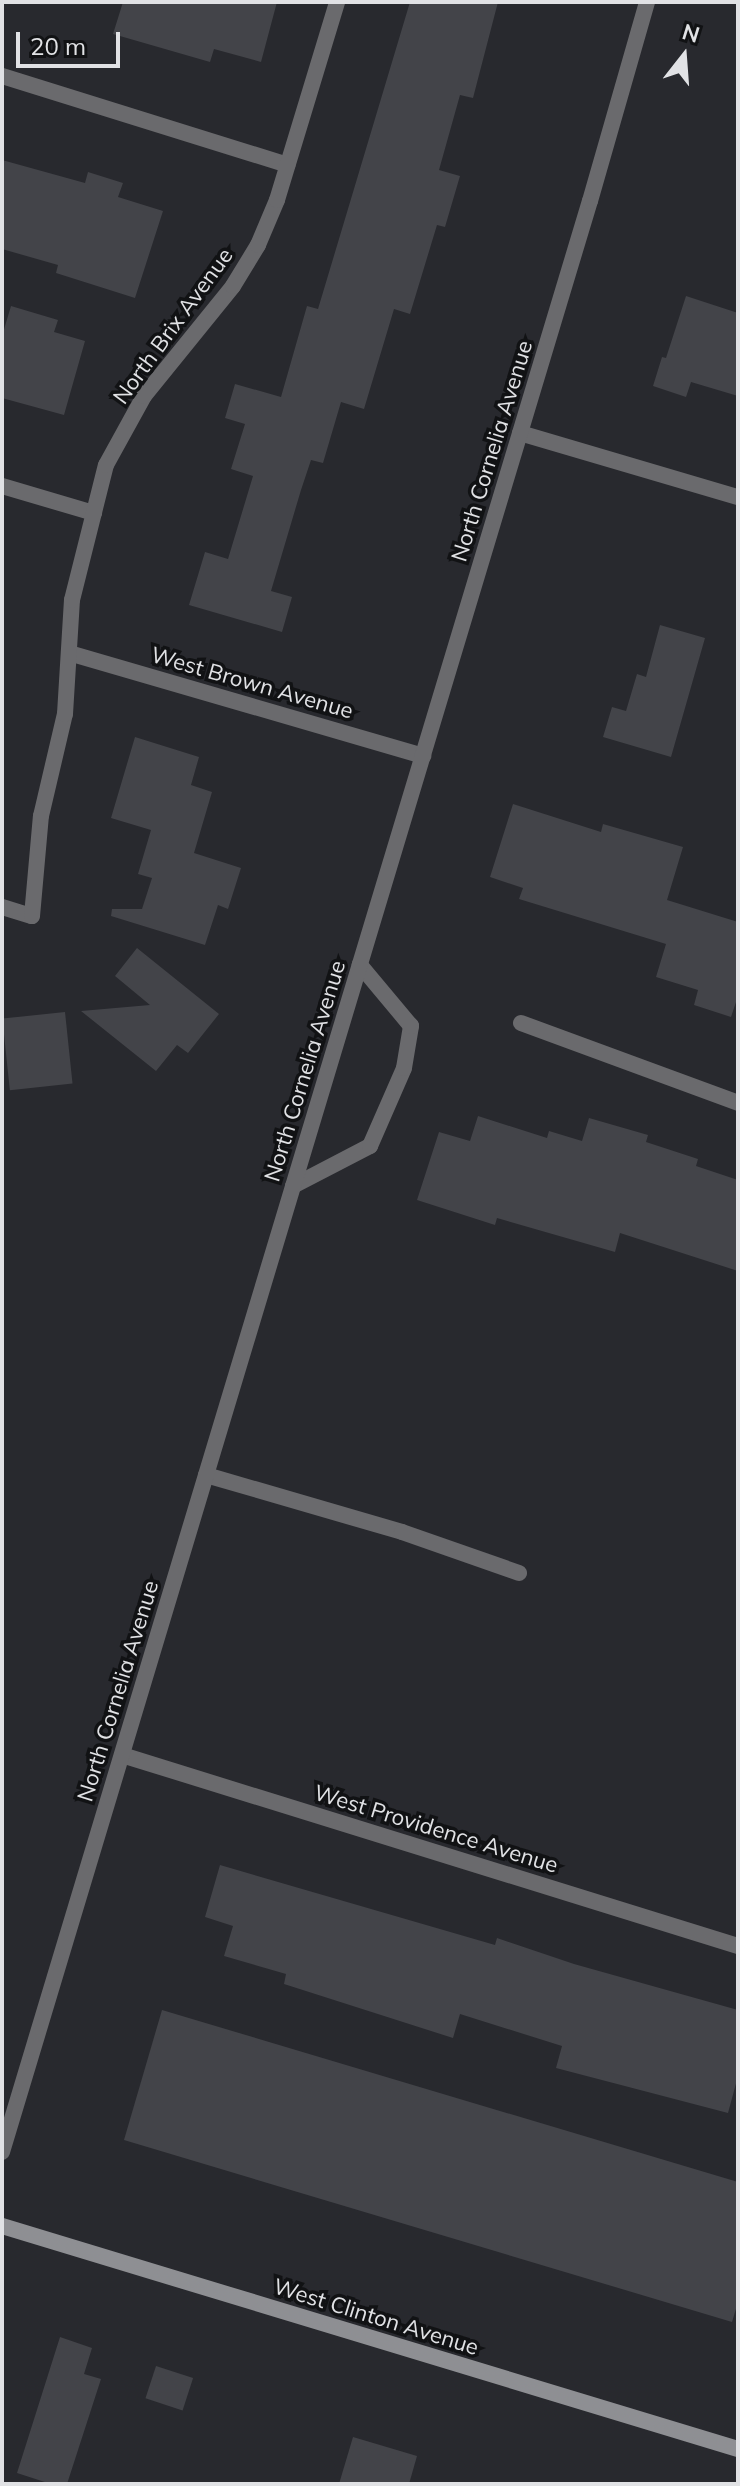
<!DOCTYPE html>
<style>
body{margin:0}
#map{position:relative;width:740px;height:2486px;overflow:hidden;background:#28292e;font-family:Mulish,sans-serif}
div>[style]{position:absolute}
.building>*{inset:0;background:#434449;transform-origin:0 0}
.service>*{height:16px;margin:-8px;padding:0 8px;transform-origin:8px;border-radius:8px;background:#6a6a6d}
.minor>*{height:16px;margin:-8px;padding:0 8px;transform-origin:8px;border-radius:8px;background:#6a6a6d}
.tertiary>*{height:16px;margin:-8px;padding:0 8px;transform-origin:8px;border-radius:8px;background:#6a6a6d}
.secondary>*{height:16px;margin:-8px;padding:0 8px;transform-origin:8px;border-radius:8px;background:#8e8f93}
span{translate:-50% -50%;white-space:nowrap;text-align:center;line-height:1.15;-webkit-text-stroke:7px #111214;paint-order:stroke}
.street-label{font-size:22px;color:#e1e2e5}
.frame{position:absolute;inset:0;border:4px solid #e1e2e5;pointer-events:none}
.north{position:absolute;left:644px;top:16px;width:80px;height:80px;-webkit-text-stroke:6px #111214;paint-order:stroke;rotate:17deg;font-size:22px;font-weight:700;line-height:32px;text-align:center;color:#e1e2e5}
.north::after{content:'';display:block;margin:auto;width:28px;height:36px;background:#e1e2e5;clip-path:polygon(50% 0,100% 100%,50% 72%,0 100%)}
.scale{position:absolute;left:16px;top:32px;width:104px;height:36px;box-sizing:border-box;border:4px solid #e1e2e5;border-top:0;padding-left:10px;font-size:24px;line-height:28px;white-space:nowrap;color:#e1e2e5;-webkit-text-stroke:6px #111214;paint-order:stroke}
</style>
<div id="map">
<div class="building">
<div style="clip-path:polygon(123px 2px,277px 2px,261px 62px,214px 49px,210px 62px,113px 34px)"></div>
<div style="clip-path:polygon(410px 2px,498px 2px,473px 98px,460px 95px,439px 170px,460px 176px,445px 227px,437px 225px,410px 314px,394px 309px,364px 409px,341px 402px,323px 463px,311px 460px,301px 490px,271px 591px,292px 597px,282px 632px,189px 605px,205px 552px,228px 559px,253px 476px,231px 469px,245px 424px,225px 418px,235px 384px,281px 397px,307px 306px,318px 309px)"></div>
<div style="clip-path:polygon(2px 160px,85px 183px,88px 172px,123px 183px,118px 197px,163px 211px,135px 298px,56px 273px,58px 265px,2px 249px)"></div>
<div style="clip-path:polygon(686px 296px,738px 313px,738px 396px,691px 382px,686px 397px,653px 386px,662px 357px,666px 358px)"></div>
<div style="clip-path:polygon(11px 306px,58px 320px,54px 332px,85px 341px,64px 415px,2px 398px,2px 336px)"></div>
<div style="clip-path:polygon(660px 625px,705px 638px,671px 757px,603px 737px,612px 707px,626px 711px,637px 674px,646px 677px)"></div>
<div style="clip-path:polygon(135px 737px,199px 757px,191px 785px,212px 792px,194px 853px,241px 868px,228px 909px,218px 905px,205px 945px,111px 916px,112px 909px,142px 909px,152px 878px,138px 874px,151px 830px,111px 818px)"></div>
<div style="clip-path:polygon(513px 804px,601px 832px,603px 824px,683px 847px,667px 900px,738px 922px,738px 996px,731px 1017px,694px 1005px,698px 990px,656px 977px,666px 944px,519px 899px,523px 888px,490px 877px)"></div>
<div style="clip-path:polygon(137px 948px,219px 1014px,188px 1053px,177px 1045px,156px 1071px,81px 1011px,150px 1005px,115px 976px)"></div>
<div style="left:65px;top:1012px;width:72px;height:63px;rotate:84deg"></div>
<div style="clip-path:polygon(478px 1116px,547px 1138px,549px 1131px,582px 1141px,589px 1118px,648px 1135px,646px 1142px,698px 1159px,696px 1166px,738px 1180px,738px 1271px,620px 1233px,615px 1252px,497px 1218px,495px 1225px,417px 1200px,439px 1132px,470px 1141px)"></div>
<div style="clip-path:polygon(220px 1865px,495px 1945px,497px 1938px,574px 1964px,738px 2010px,738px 2076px,728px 2113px,556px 2068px,562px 2046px,460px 2014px,453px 2038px,284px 1984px,286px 1974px,224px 1956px,233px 1926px,205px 1917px)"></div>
<div style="clip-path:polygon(162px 2010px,738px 2182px,738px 2302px,732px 2322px,124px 2140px)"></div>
<div style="clip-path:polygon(60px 2337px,92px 2348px,84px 2374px,101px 2379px,67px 2484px,51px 2484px,17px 2473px)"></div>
<div style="left:156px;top:2366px;width:39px;height:34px;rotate:18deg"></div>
<div style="clip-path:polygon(353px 2437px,417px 2456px,409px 2484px,339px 2484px)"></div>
</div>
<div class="service">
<div style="left:293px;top:1186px;width:87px;rotate:-27.5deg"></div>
<div style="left:370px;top:1146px;width:85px;rotate:-66.4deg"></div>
<div style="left:404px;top:1068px;width:43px;rotate:-80.5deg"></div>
<div style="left:411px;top:1026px;width:80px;rotate:-129.9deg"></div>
<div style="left:206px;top:1475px;width:204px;rotate:16.2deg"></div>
<div style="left:402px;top:1532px;width:124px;rotate:19.3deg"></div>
</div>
<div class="minor">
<div style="left:2px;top:76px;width:299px;rotate:17.3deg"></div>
<div style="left:520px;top:433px;width:227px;rotate:16.4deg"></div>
<div style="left:2px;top:486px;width:96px;rotate:16.4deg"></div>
<div style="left:69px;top:653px;width:369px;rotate:16.2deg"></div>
<div style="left:2px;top:907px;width:31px;rotate:17deg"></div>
<div style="left:32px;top:916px;width:100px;rotate:-84.9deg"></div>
<div style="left:41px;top:816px;width:105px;rotate:-76.8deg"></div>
<div style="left:65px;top:714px;width:114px;rotate:-86.5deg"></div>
<div style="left:72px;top:600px;width:139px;rotate:-75.9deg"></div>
<div style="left:106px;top:465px;width:79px;rotate:-61.2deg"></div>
<div style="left:144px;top:396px;width:141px;rotate:-51deg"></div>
<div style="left:233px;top:286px;width:48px;rotate:-58.6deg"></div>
<div style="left:258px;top:245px;width:49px;rotate:-67.1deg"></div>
<div style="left:277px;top:200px;width:207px;rotate:-73.1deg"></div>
<div style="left:521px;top:1023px;width:231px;rotate:20.2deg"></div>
<div style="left:122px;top:1755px;width:645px;rotate:17.23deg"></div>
</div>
<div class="tertiary">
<div style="left:2px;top:2152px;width:2038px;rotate:-73.23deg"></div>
<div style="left:590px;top:201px;width:207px;rotate:-74deg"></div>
</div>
<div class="secondary">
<div style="left:2px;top:2226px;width:769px;rotate:16.86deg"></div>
</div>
<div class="street-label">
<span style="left:173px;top:326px;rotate:-54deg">North Brix Avenue</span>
<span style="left:492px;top:451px;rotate:-73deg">North Cornelia Avenue</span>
<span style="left:252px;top:683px;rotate:16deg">West Brown Avenue</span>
<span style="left:305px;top:1071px;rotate:-73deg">North Cornelia Avenue</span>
<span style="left:118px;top:1691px;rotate:-73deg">North Cornelia Avenue</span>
<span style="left:436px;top:1829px;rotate:17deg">West Providence Avenue</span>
<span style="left:376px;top:2317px;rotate:17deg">West Clinton Avenue</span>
</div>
<div class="frame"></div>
<div class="north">N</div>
<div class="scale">20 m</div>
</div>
